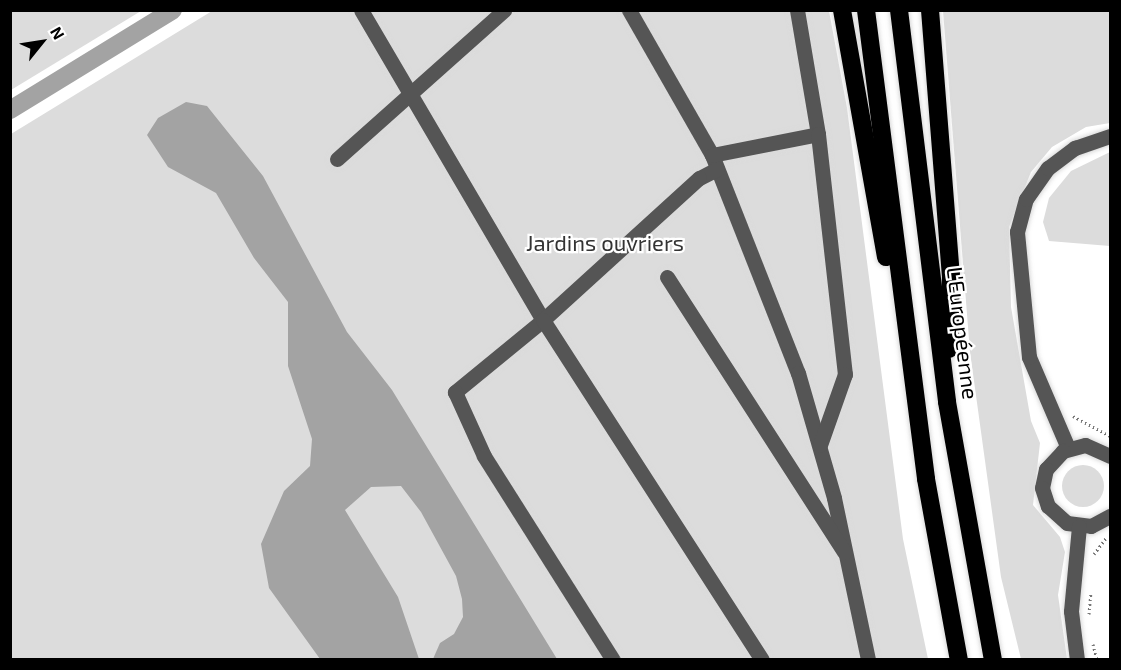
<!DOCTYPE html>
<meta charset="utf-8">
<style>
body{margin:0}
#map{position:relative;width:1121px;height:670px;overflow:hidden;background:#fff;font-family:"Exo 2",sans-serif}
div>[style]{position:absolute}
.green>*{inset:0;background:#dcdcdc}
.round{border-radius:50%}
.water>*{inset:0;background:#a3a3a3}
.canal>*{height:18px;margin:-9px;padding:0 9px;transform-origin:9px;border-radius:9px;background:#a3a3a3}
.path>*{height:3px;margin-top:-1.5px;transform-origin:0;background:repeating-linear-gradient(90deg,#777 0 1.5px,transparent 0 4.5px)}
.roads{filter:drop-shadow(0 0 2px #dbdbdb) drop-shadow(0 0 2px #dbdbdb)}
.minor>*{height:15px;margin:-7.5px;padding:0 7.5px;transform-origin:7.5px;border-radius:7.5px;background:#555}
.highway>*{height:18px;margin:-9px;padding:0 9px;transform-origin:9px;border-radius:9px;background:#000}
span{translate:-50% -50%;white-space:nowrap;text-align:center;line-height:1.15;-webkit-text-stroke:4.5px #fff;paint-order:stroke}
.park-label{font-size:22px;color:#333}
.street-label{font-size:22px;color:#000}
.frame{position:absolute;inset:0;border:12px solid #000;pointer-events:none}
.north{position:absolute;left:12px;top:12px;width:60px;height:60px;-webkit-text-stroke:4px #fff;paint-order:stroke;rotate:60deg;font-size:16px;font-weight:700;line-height:24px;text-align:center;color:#000}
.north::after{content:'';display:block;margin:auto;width:21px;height:27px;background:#000;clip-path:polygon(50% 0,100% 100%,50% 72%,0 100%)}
</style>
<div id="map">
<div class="green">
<div style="clip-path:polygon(11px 10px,141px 10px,141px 11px,11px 90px)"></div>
<div style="clip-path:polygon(212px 11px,829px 11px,847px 108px,903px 539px,928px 659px,11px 660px,11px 134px)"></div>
<div style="clip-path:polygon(943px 11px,1110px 11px,1110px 123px,1086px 127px,1052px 147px,1031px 172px,1009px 227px,1011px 307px,1031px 421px,1040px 443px,1033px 505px,1060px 537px,1065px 552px,1058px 595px,1067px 659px,1021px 659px,1001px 577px,970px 352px)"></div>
<div style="clip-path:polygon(1110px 152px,1110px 246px,1049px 241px,1043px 222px,1049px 198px,1071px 171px)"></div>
<div class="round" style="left:1062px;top:465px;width:42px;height:42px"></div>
</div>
<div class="water">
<div style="clip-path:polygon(186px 102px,207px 106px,263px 176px,347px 332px,392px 390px,557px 659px,433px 659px,440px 643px,454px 634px,463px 617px,462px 599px,456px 576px,421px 512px,401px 486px,371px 487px,345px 510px,398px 597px,419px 659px,320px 659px,269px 588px,261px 544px,284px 491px,310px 466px,312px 439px,288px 366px,288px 302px,254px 258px,216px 193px,168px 167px,147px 135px,158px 118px)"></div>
</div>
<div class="canal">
<div style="left:10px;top:110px;width:191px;rotate:-31.5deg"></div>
</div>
<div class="path">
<div style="left:1073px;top:416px;width:42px;rotate:28.4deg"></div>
<div style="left:1094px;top:554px;width:20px;rotate:-53deg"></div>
<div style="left:1089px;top:614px;width:21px;rotate:-85deg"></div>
<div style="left:1093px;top:644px;width:16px;rotate:76deg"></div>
</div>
<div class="roads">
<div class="minor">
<div style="left:361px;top:10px;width:359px;rotate:59.6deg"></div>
<div style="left:543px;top:320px;width:114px;rotate:140.7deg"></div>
<div style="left:455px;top:392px;width:70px;rotate:65.6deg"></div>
<div style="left:484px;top:456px;width:241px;rotate:57.7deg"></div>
<div style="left:629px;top:10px;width:167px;rotate:60.2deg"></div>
<div style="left:712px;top:155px;width:234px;rotate:68.5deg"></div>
<div style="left:798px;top:373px;width:130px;rotate:73.9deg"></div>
<div style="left:834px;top:498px;width:166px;rotate:78.1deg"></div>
<div style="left:797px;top:10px;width:126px;rotate:80.4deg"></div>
<div style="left:712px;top:155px;width:108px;rotate:-11.2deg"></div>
<div style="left:818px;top:134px;width:242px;rotate:83.6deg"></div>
<div style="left:845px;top:374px;width:75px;rotate:109.4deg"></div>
<div style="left:337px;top:159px;width:224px;rotate:-41.7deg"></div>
<div style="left:717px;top:169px;width:20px;rotate:153deg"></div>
<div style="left:699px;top:178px;width:211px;rotate:137.7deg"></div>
<div style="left:543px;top:320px;width:404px;rotate:57.2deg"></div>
<div style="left:667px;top:277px;width:327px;rotate:57.2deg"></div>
<div style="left:1068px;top:448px;width:99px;rotate:-113.2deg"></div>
<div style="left:1029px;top:357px;width:126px;rotate:-95.5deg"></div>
<div style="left:1017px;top:232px;width:34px;rotate:-75deg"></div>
<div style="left:1026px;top:199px;width:38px;rotate:-55deg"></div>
<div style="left:1048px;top:168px;width:34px;rotate:-37deg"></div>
<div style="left:1075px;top:148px;width:37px;rotate:-19deg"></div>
<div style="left:1110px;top:456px;width:27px;rotate:-156deg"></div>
<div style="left:1085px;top:445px;width:23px;rotate:165deg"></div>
<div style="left:1063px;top:451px;width:25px;rotate:133deg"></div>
<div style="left:1046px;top:469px;width:19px;rotate:102deg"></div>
<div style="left:1042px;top:488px;width:19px;rotate:72deg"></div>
<div style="left:1048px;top:506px;width:25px;rotate:42deg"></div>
<div style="left:1067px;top:523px;width:24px;rotate:7deg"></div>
<div style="left:1091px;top:526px;width:21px;rotate:-28deg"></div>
<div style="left:1077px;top:660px;width:49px;rotate:-97deg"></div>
<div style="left:1071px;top:611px;width:85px;rotate:-84.6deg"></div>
</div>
<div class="highway">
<div style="left:842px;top:10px;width:251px;rotate:79.9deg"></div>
<div style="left:866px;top:10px;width:473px;rotate:82.7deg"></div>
<div style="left:926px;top:479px;width:184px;rotate:79.7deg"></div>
<div style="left:899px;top:10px;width:395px;rotate:83deg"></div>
<div style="left:947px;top:402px;width:262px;rotate:79.9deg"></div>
<div style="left:930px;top:10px;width:266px;rotate:85.5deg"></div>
<div style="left:951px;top:275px;width:74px;rotate:91.5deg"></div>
</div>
</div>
<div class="park-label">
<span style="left:605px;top:243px">Jardins ouvriers</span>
</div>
<div class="street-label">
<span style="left:963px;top:333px;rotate:83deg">L'Européenne</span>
</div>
<div class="frame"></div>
<div class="north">N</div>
</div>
